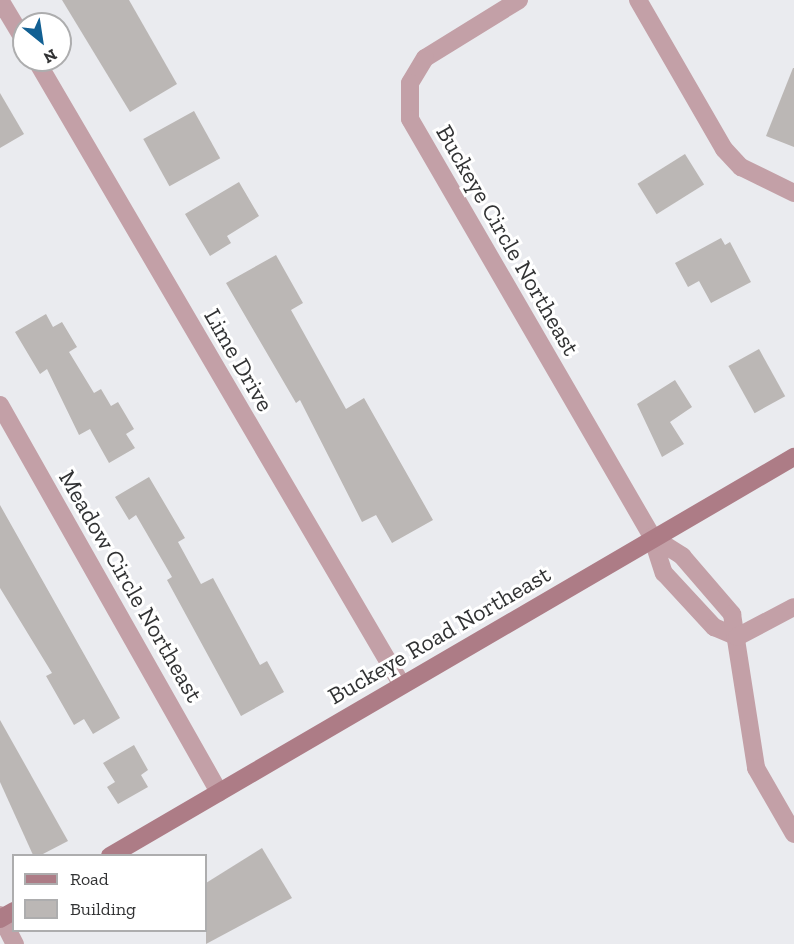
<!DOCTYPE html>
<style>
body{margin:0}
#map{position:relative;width:794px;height:944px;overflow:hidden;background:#eaebef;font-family:"Zilla Slab",serif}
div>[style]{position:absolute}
.building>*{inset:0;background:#bbb7b5;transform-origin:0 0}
.street>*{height:18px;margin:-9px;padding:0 9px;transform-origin:9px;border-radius:9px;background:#c3a0a7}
.secondary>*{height:18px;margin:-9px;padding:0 9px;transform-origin:9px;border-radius:9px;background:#ad7c86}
span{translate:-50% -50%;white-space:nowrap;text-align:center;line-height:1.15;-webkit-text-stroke:6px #fff;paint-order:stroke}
.street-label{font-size:24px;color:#323334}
.legend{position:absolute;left:12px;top:854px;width:195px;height:78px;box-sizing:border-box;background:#fff;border:2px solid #adadae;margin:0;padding:8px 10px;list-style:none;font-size:18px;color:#323334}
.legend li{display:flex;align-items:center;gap:12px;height:30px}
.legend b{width:30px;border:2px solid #adadae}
.north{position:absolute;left:12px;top:12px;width:60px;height:60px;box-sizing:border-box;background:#fff;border:2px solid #adadae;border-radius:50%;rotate:150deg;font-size:16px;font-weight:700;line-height:24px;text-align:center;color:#323334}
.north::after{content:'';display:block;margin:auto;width:21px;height:27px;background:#126093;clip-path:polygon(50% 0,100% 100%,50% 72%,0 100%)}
</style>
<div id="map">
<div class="building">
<div style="clip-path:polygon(62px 0,129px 0,177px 84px,130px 112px)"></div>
<div style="clip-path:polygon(793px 68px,794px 68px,794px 147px,766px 136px)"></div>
<div style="clip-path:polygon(0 93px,24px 134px,0 148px)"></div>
<div style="left:194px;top:111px;width:54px;height:58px;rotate:61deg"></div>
<div style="left:685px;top:154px;width:36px;height:56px;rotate:58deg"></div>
<div style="clip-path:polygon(239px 182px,259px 216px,227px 236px,231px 243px,210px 256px,185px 214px)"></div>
<div style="clip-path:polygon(721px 238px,725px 245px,730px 242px,751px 282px,711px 303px,699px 281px,688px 287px,675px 263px)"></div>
<div style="clip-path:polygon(276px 255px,303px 303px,291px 310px,346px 409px,364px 398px,433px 520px,392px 543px,376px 515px,362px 522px,300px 400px,296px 403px,226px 283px)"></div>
<div style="clip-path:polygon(46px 314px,53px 327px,62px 322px,77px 347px,69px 352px,94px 393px,101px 389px,111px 406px,118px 402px,134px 429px,126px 434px,135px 448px,109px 463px,90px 429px,79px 435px,47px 369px,40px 374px,15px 332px)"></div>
<div style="left:759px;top:349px;width:54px;height:35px;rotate:61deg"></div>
<div style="clip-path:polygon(675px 380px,692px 407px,670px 422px,684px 444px,662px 457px,637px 404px)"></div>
<div style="clip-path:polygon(149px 477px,185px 538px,178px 542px,201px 584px,213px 578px,260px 665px,267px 661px,284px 692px,241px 716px,167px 580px,172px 577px,136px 515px,129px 520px,115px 497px)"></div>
<div style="clip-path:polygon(0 505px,120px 718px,93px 734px,84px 719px,74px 725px,46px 676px,52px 673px,0 588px)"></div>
<div style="clip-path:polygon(0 720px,68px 841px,41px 855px,33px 855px,0 782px)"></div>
<div style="clip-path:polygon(134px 745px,148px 770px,141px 775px,148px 787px,118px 804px,107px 787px,115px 782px,103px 763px)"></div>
<div style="clip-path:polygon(262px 848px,292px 898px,206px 944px,206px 883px)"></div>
</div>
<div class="street">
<div style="left:0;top:0;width:47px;rotate:59deg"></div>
<div style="left:519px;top:0;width:110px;rotate:148.3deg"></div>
<div style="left:425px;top:58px;width:29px;rotate:121deg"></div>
<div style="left:410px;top:83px;width:36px;rotate:90deg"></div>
<div style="left:410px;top:119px;width:483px;rotate:59.9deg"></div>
<div style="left:652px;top:537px;width:38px;rotate:72deg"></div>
<div style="left:664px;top:573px;width:74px;rotate:47.2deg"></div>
<div style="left:714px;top:627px;width:25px;rotate:23deg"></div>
<div style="left:638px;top:0;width:172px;rotate:60deg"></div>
<div style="left:724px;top:149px;width:25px;rotate:47deg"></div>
<div style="left:741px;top:167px;width:59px;rotate:26.1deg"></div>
<div style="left:36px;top:60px;width:724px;rotate:59.65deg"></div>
<div style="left:0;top:405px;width:445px;rotate:60.5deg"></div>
<div style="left:652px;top:537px;width:36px;rotate:32deg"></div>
<div style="left:682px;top:556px;width:77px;rotate:49.2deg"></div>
<div style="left:732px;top:614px;width:156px;rotate:81.1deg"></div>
<div style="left:756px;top:768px;width:76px;rotate:60.1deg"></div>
<div style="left:737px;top:637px;width:64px;rotate:-27.8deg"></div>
<div style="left:0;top:915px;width:33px;rotate:63deg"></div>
</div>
<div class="secondary">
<div style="left:110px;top:856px;width:792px;rotate:-30.26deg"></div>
<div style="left:0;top:919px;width:16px;rotate:-30deg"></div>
</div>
<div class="street-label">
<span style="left:508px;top:240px;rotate:60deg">Buckeye Circle Northeast</span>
<span style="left:239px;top:360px;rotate:60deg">Lime Drive</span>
<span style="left:131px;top:586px;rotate:60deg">Meadow Circle Northeast</span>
<span style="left:439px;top:635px;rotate:-30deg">Buckeye Road Northeast</span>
</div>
<ul class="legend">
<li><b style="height:8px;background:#ad7c86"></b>Road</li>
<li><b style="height:16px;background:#bbb7b5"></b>Building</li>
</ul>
<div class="north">N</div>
</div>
